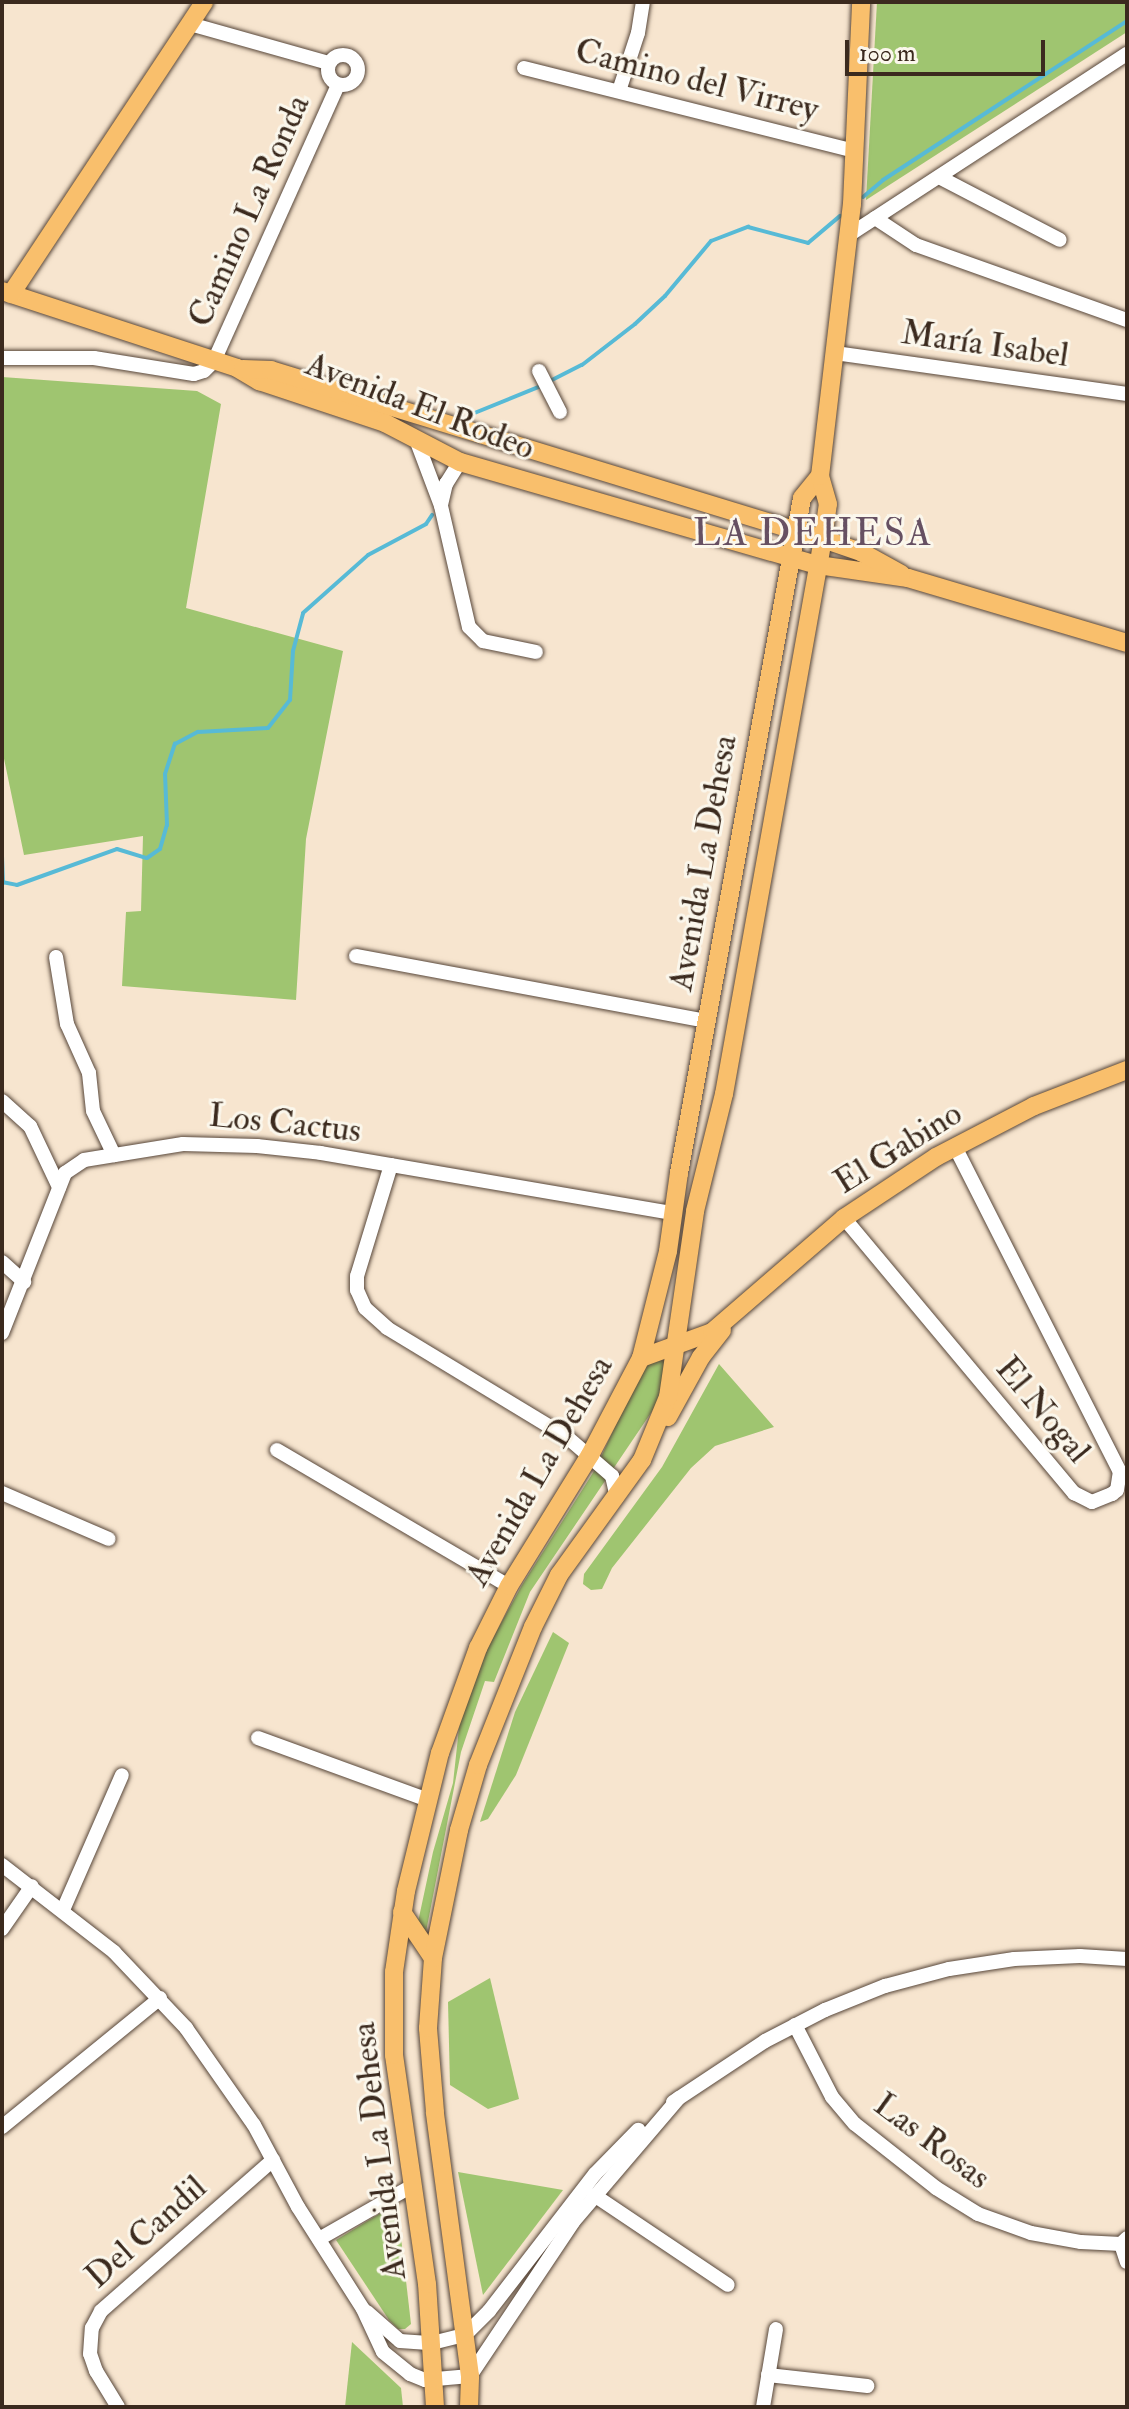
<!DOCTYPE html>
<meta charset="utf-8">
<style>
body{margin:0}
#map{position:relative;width:1129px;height:2409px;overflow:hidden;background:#f7e5cf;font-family:"IM FELL Double Pica",serif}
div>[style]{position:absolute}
.green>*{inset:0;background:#9fc570}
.stream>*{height:4px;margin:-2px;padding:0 2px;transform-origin:2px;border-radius:2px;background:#57bad6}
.roads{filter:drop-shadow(0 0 2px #574639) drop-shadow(0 0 2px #574639)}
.minor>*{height:14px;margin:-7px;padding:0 7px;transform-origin:7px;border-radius:7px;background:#fff}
.minor>.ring{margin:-7px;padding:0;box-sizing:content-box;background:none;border:14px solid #fff;border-radius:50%}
.major>*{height:18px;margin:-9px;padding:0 9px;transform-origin:9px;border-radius:9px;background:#f9bf6c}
span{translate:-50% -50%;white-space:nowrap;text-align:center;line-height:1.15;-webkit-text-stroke:6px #fbf7ec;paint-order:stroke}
.street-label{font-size:34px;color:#3b2a1e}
.quarter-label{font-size:38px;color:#665062;letter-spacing:2px}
.frame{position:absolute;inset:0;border:4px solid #3b2a1e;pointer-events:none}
.scale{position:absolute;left:845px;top:40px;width:200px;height:36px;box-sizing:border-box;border:4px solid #3b2a1e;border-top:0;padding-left:10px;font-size:24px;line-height:28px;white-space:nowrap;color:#3b2a1e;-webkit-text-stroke:6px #fbf7ec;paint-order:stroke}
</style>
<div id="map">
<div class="green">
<div style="clip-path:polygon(877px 2px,1127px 2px,1127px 32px,866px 200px)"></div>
<div style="clip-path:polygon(2px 377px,197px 391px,221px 404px,186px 608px,343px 651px,306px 839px,296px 1000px,122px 986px,126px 912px,141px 911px,143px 836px,24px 855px,2px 749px)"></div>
<div style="clip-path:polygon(666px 1351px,659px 1401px,530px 1592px,494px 1682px,485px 1681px,461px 1752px,426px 1932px,418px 1922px,433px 1852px,453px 1783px,460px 1719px,489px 1645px,522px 1585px,596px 1468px,644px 1363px)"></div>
<div style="clip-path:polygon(719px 1364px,774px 1427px,715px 1446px,691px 1468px,612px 1568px,602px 1589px,591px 1590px,583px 1584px,584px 1574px,662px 1467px)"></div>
<div style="clip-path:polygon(553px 1632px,569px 1643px,516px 1775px,488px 1819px,480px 1822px,515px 1712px)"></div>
<div style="clip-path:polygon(490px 1978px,519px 2099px,488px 2109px,450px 2085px,448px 2002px)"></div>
<div style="clip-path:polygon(458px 2172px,563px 2190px,483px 2295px)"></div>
<div style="clip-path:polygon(397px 2203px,411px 2324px,405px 2329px,398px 2329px,389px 2320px,336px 2240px)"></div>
<div style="clip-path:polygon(352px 2342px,401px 2388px,403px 2407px,345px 2407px)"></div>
</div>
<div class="stream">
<div style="left:863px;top:197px;width:26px;rotate:-40deg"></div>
<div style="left:883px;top:180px;width:291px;rotate:-33.1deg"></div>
<div style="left:548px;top:382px;width:38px;rotate:-27deg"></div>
<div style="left:582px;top:365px;width:67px;rotate:-37.7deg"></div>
<div style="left:635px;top:324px;width:41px;rotate:-43deg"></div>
<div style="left:665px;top:296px;width:72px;rotate:-50.1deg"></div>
<div style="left:711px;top:241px;width:40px;rotate:-21deg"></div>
<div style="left:748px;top:227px;width:62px;rotate:14.9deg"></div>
<div style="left:808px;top:243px;width:42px;rotate:-40.2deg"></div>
<div style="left:472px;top:414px;width:74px;rotate:-22.1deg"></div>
<div style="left:2px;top:856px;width:27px;rotate:88deg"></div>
<div style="left:2px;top:882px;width:15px;rotate:11deg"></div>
<div style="left:17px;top:885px;width:106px;rotate:-19.8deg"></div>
<div style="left:117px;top:849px;width:31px;rotate:17deg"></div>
<div style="left:147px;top:858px;width:16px;rotate:-35deg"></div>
<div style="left:160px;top:849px;width:25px;rotate:-74deg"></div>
<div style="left:167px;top:825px;width:51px;rotate:-92.2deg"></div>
<div style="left:165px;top:774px;width:32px;rotate:-72deg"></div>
<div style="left:175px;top:744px;width:26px;rotate:-28deg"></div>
<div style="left:198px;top:732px;width:70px;rotate:-3.3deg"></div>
<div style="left:268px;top:728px;width:36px;rotate:-52deg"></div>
<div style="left:290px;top:700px;width:49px;rotate:-86.5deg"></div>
<div style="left:293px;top:651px;width:39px;rotate:-75deg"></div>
<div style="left:303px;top:613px;width:87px;rotate:-41.7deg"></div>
<div style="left:368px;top:555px;width:66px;rotate:-28.1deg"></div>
<div style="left:426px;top:524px;width:11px;rotate:-56deg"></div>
</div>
<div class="roads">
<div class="minor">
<div style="left:190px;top:24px;width:144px;rotate:15.7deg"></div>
<div class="ring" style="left:328px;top:55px;width:16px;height:16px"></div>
<div style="left:524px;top:68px;width:341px;rotate:14.1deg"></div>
<div style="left:619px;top:91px;width:61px;rotate:-71.9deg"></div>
<div style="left:638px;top:33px;width:31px;rotate:-81deg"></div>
<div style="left:939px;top:177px;width:136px;rotate:27.5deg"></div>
<div style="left:875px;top:218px;width:49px;rotate:33.4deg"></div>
<div style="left:916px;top:245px;width:224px;rotate:19.6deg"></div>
<div style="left:849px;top:235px;width:332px;rotate:-33.1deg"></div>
<div style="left:835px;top:353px;width:295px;rotate:8deg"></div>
<div style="left:2px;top:358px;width:92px"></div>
<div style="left:94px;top:358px;width:101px;rotate:9.1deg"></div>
<div style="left:194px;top:374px;width:10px;rotate:-17deg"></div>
<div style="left:204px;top:371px;width:14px;rotate:-45deg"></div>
<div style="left:214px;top:361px;width:303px;rotate:-65.8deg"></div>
<div style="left:539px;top:371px;width:46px;rotate:62.9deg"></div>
<div style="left:417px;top:442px;width:68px;rotate:69.4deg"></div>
<div style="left:441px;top:506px;width:124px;rotate:77deg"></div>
<div style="left:469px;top:627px;width:20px;rotate:45deg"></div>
<div style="left:483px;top:641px;width:54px;rotate:11.7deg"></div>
<div style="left:441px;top:505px;width:22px;rotate:-77deg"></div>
<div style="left:446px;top:484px;width:26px;rotate:-58deg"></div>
<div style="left:356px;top:956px;width:357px;rotate:10.5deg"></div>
<div style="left:56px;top:957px;width:68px;rotate:80.7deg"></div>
<div style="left:67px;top:1024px;width:54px;rotate:65.8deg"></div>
<div style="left:89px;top:1073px;width:38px;rotate:84deg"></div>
<div style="left:93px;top:1111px;width:49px;rotate:64.5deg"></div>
<div style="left:2px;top:1101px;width:38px;rotate:42deg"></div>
<div style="left:30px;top:1126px;width:68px;rotate:64.6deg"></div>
<div style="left:391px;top:1165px;width:116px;rotate:107deg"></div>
<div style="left:357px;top:1276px;width:14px;rotate:90deg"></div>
<div style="left:357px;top:1290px;width:20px;rotate:66deg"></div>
<div style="left:365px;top:1308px;width:30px;rotate:42deg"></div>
<div style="left:387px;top:1328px;width:210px;rotate:31.2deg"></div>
<div style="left:567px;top:1437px;width:60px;rotate:40.9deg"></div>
<div style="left:612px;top:1476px;width:22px;rotate:77deg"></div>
<div style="left:844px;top:1218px;width:359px;rotate:50.1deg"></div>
<div style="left:1074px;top:1493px;width:20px;rotate:27deg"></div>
<div style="left:1092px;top:1502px;width:22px;rotate:-22deg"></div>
<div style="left:1112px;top:1494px;width:6px;rotate:-39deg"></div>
<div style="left:1117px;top:1490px;width:18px;rotate:-81deg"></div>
<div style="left:1120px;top:1472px;width:364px;rotate:-116.9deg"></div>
<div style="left:2px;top:1262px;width:30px;rotate:42deg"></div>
<div style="left:2px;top:1333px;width:172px;rotate:-68.5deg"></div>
<div style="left:65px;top:1173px;width:23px;rotate:-34deg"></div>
<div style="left:84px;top:1160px;width:100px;rotate:-9.2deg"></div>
<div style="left:183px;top:1144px;width:74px;rotate:1.5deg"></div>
<div style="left:257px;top:1146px;width:64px;rotate:6.2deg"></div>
<div style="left:321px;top:1153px;width:357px;rotate:9.7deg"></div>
<div style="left:277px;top:1450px;width:269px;rotate:30.4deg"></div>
<div style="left:2px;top:1493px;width:116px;rotate:23.3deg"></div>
<div style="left:258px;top:1738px;width:181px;rotate:20deg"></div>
<div style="left:2px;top:1865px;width:142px;rotate:37.8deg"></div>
<div style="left:114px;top:1952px;width:105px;rotate:46.5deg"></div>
<div style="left:186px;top:2028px;width:118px;rotate:55deg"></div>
<div style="left:254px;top:2125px;width:93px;rotate:61.8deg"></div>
<div style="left:298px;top:2207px;width:121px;rotate:57.5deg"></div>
<div style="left:363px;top:2309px;width:47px;rotate:65.1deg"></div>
<div style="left:383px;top:2352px;width:35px;rotate:39deg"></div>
<div style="left:410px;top:2374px;width:16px;rotate:22deg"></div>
<div style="left:425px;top:2380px;width:45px;rotate:-5.1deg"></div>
<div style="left:470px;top:2376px;width:185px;rotate:-56.2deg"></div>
<div style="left:573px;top:2222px;width:163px;rotate:-49.5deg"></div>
<div style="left:63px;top:1910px;width:147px;rotate:-66.4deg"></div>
<div style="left:2px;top:1929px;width:52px;rotate:-55.1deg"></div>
<div style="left:795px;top:2025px;width:81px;rotate:62.8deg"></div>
<div style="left:832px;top:2097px;width:35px;rotate:50deg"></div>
<div style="left:855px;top:2124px;width:103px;rotate:38.3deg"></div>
<div style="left:936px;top:2188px;width:49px;rotate:31.8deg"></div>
<div style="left:978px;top:2214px;width:56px;rotate:19.7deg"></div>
<div style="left:1031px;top:2233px;width:51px;rotate:10.2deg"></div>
<div style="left:1081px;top:2242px;width:40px;rotate:2.9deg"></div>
<div style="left:1121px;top:2244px;width:8px;rotate:-45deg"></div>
<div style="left:673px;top:2102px;width:110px;rotate:-33.5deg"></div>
<div style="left:765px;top:2041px;width:68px;rotate:-27.3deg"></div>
<div style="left:825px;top:2010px;width:65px;rotate:-21.8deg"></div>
<div style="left:885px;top:1986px;width:66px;rotate:-14.9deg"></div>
<div style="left:949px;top:1969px;width:66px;rotate:-8.7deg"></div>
<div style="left:1014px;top:1959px;width:66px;rotate:-2.6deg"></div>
<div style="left:1080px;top:1956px;width:47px;rotate:3.7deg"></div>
<div style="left:2px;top:2127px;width:204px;rotate:-39.2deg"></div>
<div style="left:594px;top:2195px;width:161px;rotate:33.9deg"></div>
<div style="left:319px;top:2239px;width:107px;rotate:-29.7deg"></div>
<div style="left:1121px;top:2244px;width:19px;rotate:72deg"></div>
<div style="left:367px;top:2312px;width:44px;rotate:41.3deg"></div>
<div style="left:400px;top:2341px;width:32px;rotate:4deg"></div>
<div style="left:432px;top:2343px;width:34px;rotate:-14deg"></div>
<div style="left:465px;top:2335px;width:34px;rotate:-45deg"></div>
<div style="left:489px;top:2311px;width:173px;rotate:-52.3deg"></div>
<div style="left:595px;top:2174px;width:62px;rotate:-45.7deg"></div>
<div style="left:768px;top:2375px;width:100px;rotate:6.3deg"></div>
<div style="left:118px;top:2407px;width:42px;rotate:-121.4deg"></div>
<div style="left:96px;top:2371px;width:18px;rotate:-109deg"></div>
<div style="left:90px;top:2354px;width:26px;rotate:-86deg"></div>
<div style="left:92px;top:2328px;width:19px;rotate:-62deg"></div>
<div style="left:101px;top:2311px;width:229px;rotate:-41.3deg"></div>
<div style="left:763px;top:2407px;width:79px;rotate:-80.5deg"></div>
</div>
<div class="major">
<div style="left:2px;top:291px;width:247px;rotate:18.1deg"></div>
<div style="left:237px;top:368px;width:26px;rotate:31deg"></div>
<div style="left:259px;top:381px;width:133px;rotate:18.4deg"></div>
<div style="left:385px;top:423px;width:85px;rotate:27.5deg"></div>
<div style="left:460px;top:462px;width:373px;rotate:16.1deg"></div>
<div style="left:818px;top:565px;width:91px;rotate:8.2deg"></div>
<div style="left:908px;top:578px;width:228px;rotate:16.5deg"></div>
<div style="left:11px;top:294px;width:350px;rotate:-56.5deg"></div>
<div style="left:243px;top:369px;width:28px;rotate:2deg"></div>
<div style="left:271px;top:370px;width:577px;rotate:17.02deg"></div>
<div style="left:823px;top:539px;width:40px;rotate:18.9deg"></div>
<div style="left:861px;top:552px;width:46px;rotate:28.8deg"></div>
<div style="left:641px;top:1358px;width:76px;rotate:-20.1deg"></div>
<div style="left:712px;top:1332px;width:174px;rotate:-40.8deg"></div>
<div style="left:844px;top:1218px;width:110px;rotate:-33.5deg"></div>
<div style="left:936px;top:1157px;width:110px;rotate:-27.5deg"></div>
<div style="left:1034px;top:1106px;width:100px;rotate:-21.2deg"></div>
<div style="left:668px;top:1417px;width:68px;rotate:-61.2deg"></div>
<div style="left:701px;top:1357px;width:34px;rotate:-52deg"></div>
<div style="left:402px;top:1912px;width:55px;rotate:56deg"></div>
<div style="left:435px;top:2407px;width:123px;rotate:-93.7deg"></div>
<div style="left:427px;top:2284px;width:231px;rotate:-98.2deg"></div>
<div style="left:394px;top:2055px;width:83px;rotate:-90deg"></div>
<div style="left:394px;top:1972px;width:82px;rotate:-81.6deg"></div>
<div style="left:406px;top:1891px;width:142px;rotate:-76.2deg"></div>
<div style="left:440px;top:1753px;width:112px;rotate:-70.1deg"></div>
<div style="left:478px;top:1648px;width:69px;rotate:-63.4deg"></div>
<div style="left:509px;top:1586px;width:154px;rotate:-58.3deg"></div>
<div style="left:590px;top:1455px;width:110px;rotate:-62.3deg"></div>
<div style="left:641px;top:1358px;width:110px;rotate:-75.8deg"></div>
<div style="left:668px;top:1251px;width:79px;rotate:-82deg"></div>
<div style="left:679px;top:1173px;width:686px;rotate:-79.67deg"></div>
<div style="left:802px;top:498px;width:28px;rotate:-51deg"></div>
<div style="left:469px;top:2407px;width:31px;rotate:-88deg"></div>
<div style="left:470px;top:2376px;width:266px;rotate:-97.6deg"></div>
<div style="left:435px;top:2112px;width:84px;rotate:-94.8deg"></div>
<div style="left:428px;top:2028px;width:70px;rotate:-85.9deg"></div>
<div style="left:433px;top:1958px;width:131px;rotate:-78.5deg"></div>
<div style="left:459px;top:1830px;width:68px;rotate:-73.7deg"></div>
<div style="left:478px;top:1765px;width:149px;rotate:-68.3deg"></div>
<div style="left:533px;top:1627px;width:58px;rotate:-63.4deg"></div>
<div style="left:559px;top:1575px;width:142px;rotate:-54.2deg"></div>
<div style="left:642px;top:1460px;width:68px;rotate:-67.6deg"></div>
<div style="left:668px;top:1397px;width:188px;rotate:-81.7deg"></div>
<div style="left:695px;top:1211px;width:121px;rotate:-76.1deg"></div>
<div style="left:724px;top:1094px;width:564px;rotate:-79.89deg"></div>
<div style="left:823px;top:539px;width:35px;rotate:-82deg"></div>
<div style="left:828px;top:504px;width:29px;rotate:-106deg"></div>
<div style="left:820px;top:476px;width:274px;rotate:-83.3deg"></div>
<div style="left:852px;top:204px;width:202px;rotate:-87.4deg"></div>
</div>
</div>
<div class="street-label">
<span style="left:697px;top:80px;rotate:14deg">Camino del Virrey</span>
<span style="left:249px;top:211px;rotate:-66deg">Camino La Ronda</span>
<span style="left:985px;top:344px;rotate:8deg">María Isabel</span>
<span style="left:420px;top:406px;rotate:21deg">Avenida El Rodeo</span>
<span style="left:703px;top:863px;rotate:-80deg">Avenida La Dehesa</span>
<span style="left:285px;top:1123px;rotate:6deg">Los Cactus</span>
<span style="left:898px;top:1148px;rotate:-32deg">El Gabino</span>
<span style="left:1043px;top:1410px;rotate:50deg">El Nogal</span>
<span style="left:539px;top:1471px;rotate:-60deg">Avenida La Dehesa</span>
<span style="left:932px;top:2141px;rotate:37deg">Las Rosas</span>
<span style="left:379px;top:2151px;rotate:-97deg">Avenida La Dehesa</span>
<span style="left:146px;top:2232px;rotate:-42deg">Del Candil</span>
</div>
<div class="quarter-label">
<span style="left:813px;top:534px">LA DEHESA</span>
</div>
<div class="frame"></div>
<div class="scale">100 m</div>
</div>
